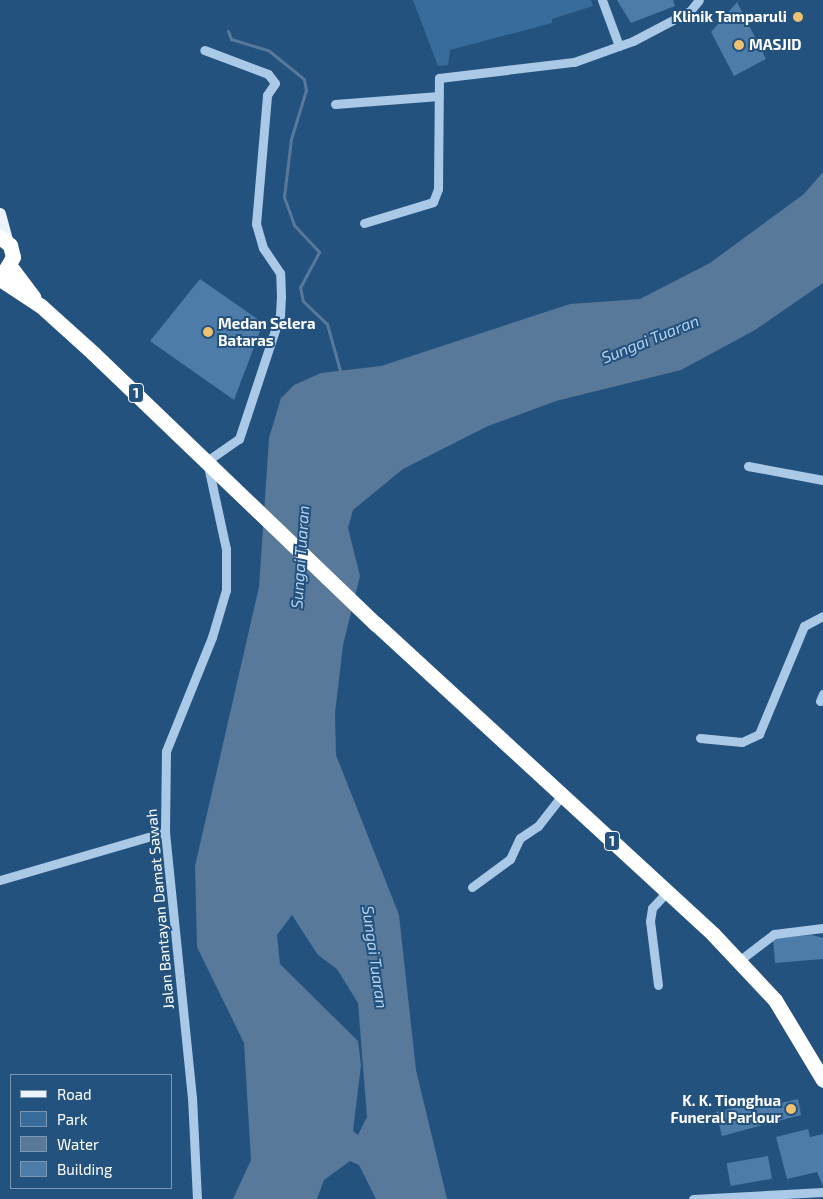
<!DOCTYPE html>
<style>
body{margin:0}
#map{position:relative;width:823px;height:1199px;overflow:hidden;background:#24527f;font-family:"Exo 2",sans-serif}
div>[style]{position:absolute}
.green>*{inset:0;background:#386c9c}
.water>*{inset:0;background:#587999}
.stream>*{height:3px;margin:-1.5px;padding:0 1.5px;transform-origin:1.5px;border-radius:1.5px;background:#587999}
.building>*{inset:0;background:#4c7ca7;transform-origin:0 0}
.minor>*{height:9px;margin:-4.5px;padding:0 4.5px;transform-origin:4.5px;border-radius:4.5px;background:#aac9e6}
.major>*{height:12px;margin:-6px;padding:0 6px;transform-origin:6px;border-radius:6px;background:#ebf3fd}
.highway>*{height:15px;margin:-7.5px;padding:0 7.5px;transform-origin:7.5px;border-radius:7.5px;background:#fff}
.dots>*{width:14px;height:14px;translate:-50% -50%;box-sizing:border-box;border:2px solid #24527f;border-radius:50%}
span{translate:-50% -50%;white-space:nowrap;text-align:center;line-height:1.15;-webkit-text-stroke:4px #24527f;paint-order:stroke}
.shield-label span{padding:1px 4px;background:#24527f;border:1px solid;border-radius:4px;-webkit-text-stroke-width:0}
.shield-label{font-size:14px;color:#fff;font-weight:700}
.poi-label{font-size:15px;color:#fff;font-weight:700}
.right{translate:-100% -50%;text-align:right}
.left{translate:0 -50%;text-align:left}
.street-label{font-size:15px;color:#fff}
.water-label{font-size:16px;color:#b5d3ee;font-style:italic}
.legend{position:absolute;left:10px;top:1074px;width:162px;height:115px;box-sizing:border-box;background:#24527f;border:1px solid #7c97b2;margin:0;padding:6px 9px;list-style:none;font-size:15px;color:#fff}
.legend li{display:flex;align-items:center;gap:10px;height:25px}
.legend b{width:25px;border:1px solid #7c97b2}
</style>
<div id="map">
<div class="green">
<div style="clip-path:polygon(413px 0,591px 0,593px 6px,552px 19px,552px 23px,450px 50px,448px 65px,438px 66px)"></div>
</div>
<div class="water">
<div style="clip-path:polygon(evenodd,823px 172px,823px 283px,755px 330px,681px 370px,556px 401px,488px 426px,403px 469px,353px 510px,348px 528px,360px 576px,343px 645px,335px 713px,336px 755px,399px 915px,416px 1070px,447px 1199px,376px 1199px,359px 1165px,350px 1161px,324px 1180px,317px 1199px,233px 1199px,251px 1160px,244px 1043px,197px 947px,195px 866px,259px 587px,269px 438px,281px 398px,294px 385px,321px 373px,381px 366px,570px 304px,640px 299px,710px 263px,804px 194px,823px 172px,292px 915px,318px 955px,337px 969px,358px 1003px,367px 1117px,358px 1135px,353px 1131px,361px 1065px,358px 1041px,280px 964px,277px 935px,292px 915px)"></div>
</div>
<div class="stream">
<div style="left:228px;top:31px;width:9px;rotate:69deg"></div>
<div style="left:231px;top:39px;width:39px;rotate:17deg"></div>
<div style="left:268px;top:50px;width:46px;rotate:38.9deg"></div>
<div style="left:304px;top:79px;width:11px;rotate:80deg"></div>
<div style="left:306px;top:90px;width:51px;rotate:107deg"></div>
<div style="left:291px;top:139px;width:58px;rotate:96.9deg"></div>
<div style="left:284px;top:197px;width:30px;rotate:70deg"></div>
<div style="left:294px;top:225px;width:37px;rotate:47deg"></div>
<div style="left:319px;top:252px;width:40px;rotate:118deg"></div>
<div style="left:300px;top:287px;width:14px;rotate:78deg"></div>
<div style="left:303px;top:301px;width:33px;rotate:44deg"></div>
<div style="left:327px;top:324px;width:52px;rotate:74.4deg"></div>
</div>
<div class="building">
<div style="clip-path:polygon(617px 0,673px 0,675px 6px,631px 23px)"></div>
<div style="clip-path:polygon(737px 2px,766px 59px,734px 76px,711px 32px)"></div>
<div style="clip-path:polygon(200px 279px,263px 323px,234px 400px,150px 341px)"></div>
<div style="clip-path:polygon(812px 935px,823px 938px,823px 959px,775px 963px,773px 938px)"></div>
<div style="clip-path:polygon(779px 1097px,781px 1103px,798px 1099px,801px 1115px,722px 1136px,716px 1112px)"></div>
<div style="clip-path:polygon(808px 1129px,810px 1137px,823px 1134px,823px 1186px,817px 1172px,787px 1179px,776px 1137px)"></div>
<div style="left:768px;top:1156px;width:23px;height:42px;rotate:80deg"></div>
</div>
<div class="minor">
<div style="left:602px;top:0;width:49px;rotate:69.7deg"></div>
<div style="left:335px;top:104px;width:104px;rotate:-4.4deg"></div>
<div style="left:364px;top:223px;width:72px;rotate:-16.9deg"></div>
<div style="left:433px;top:202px;width:14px;rotate:-69deg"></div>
<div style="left:438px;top:189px;width:111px;rotate:-89.5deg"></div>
<div style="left:439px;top:78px;width:136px;rotate:-6.8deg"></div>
<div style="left:574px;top:62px;width:63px;rotate:-19.6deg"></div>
<div style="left:633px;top:41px;width:64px;rotate:-27.8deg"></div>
<div style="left:690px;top:11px;width:14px;rotate:-51deg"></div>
<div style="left:748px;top:466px;width:76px;rotate:10.6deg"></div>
<div style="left:820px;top:701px;width:8px;rotate:-67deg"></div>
<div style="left:700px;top:738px;width:42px;rotate:5.4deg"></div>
<div style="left:742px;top:742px;width:19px;rotate:-25deg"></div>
<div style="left:759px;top:734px;width:117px;rotate:-67.4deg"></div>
<div style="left:804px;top:626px;width:21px;rotate:-28deg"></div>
<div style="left:0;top:880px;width:172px;rotate:-16.2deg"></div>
<div style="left:472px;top:887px;width:47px;rotate:-36.4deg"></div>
<div style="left:510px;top:859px;width:23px;rotate:-65deg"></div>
<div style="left:520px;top:838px;width:22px;rotate:-34deg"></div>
<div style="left:538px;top:826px;width:39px;rotate:-52deg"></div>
<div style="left:740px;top:960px;width:43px;rotate:-37.4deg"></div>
<div style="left:774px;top:934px;width:49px;rotate:-7deg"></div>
<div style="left:658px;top:985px;width:64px;rotate:-97.1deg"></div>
<div style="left:650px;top:921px;width:13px;rotate:-81deg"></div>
<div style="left:652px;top:908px;width:22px;rotate:-47deg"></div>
<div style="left:197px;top:1199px;width:101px;rotate:-92.8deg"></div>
<div style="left:192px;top:1098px;width:267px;rotate:-95.8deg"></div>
<div style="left:165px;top:832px;width:81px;rotate:-89.3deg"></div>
<div style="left:166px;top:751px;width:123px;rotate:-68deg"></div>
<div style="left:212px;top:637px;width:49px;rotate:-73.4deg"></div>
<div style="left:226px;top:590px;width:41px;rotate:-90deg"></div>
<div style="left:226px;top:549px;width:90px;rotate:-102.2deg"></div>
<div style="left:207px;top:461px;width:39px;rotate:-35deg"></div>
<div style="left:239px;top:439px;width:131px;rotate:-71.7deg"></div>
<div style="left:280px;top:315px;width:19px;rotate:-87deg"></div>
<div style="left:281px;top:296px;width:23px;rotate:-92deg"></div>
<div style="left:280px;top:273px;width:30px;rotate:-124deg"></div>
<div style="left:263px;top:248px;width:25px;rotate:-106deg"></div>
<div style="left:256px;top:224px;width:129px;rotate:-85.1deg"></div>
<div style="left:267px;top:95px;width:14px;rotate:-56deg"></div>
<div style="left:275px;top:83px;width:11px;rotate:-128deg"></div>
<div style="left:268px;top:74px;width:68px;rotate:-159.4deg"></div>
<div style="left:693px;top:1199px;width:130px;rotate:-3.1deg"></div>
</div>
<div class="major">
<div style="left:0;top:214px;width:28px;rotate:75deg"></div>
</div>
<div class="highway">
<div style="left:0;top:237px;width:13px;rotate:39deg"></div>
<div style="left:10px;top:245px;width:12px;rotate:76deg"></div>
<div style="left:13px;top:257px;width:17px;rotate:121deg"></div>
<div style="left:10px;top:266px;width:39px;rotate:53deg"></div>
<div style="left:0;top:279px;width:49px;rotate:33.4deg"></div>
<div style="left:41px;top:306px;width:70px;rotate:42.1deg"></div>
<div style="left:93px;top:353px;width:392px;rotate:43.8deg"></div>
<div style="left:376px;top:624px;width:458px;rotate:42.6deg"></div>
<div style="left:713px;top:934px;width:91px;rotate:46.8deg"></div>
<div style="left:775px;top:1000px;width:93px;rotate:59deg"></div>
</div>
<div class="dots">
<div style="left:798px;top:17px;background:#f0c16e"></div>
<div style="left:739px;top:45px;background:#f0c16e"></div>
<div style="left:208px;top:332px;background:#f0c16e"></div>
<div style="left:791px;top:1109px;background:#f0c16e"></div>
</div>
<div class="shield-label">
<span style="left:136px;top:393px">1</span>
<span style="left:612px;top:841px">1</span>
</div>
<div class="poi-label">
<span class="right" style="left:787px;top:17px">Klinik Tamparuli</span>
<span class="left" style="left:749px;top:45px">MASJID</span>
<span class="left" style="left:218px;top:332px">Medan Selera<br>Bataras</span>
<span class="right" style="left:781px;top:1109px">K. K. Tionghua<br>Funeral Parlour</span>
</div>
<div class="street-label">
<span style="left:160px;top:909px;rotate:-95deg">Jalan Bantayan Damat Sawah</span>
</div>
<div class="water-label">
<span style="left:650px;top:339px;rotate:-22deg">Sungai Tuaran</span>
<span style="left:300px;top:557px;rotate:-86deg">Sungai Tuaran</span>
<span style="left:375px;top:957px;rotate:82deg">Sungai Tuaran</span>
</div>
<ul class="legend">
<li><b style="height:6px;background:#ebf3fd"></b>Road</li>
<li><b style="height:14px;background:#386c9c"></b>Park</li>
<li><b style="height:14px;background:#587999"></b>Water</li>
<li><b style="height:14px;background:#4c7ca7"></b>Building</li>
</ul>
</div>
